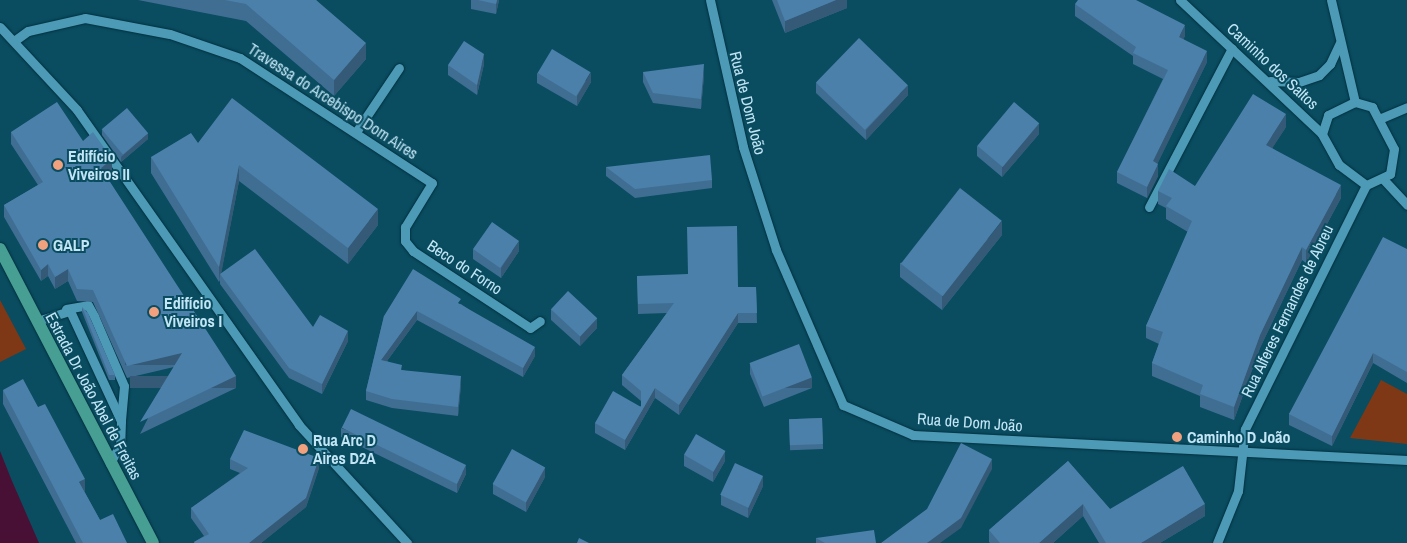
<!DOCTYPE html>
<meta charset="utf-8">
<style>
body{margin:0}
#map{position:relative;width:1407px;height:543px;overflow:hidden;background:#0a4c60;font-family:"Archivo Narrow",sans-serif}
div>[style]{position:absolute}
.green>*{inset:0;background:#7f3815}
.water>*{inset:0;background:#481035}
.roads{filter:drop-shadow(0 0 1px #03303e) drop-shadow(0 0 1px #03303e)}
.minor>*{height:9px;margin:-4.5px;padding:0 4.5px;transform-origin:4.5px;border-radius:4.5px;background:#4d9ab6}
.major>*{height:12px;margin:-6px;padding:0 6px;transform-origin:6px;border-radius:6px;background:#479e93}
.wall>*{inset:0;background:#406e92;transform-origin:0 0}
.shaded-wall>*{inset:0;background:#345a77;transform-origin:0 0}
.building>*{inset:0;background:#4b80aa;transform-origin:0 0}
.dots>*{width:14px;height:14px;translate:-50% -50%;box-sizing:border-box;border:2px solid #0a4c60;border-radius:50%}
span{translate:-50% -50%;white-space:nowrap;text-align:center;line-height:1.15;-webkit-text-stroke:4px #0a4c60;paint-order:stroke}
.street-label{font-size:16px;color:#c2e6f5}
.poi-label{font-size:16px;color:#c2e6f5;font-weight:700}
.left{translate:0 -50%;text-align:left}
</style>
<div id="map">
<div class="green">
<div style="clip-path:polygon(0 300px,26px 349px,0 362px)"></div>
<div style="clip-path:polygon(1381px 380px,1407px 394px,1407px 444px,1350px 438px)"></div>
</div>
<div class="water">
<div style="clip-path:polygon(0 451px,12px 481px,39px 543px,0 543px)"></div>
</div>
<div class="roads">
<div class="minor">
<div style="left:710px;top:0;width:151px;rotate:77.3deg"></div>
<div style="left:743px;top:147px;width:108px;rotate:72.2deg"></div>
<div style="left:776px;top:250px;width:169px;rotate:66.6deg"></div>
<div style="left:843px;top:405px;width:76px;rotate:23.2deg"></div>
<div style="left:913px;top:435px;width:495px;rotate:2.9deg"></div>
<div style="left:1180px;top:0;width:195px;rotate:43.3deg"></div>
<div style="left:1331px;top:0;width:105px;rotate:76.8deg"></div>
<div style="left:0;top:27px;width:113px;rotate:47.1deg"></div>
<div style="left:77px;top:110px;width:385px;rotate:54.8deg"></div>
<div style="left:299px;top:425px;width:160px;rotate:47.5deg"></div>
<div style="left:14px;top:41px;width:17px;rotate:-36deg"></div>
<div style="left:28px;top:31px;width:58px;rotate:-12.8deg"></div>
<div style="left:85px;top:18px;width:86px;rotate:10.7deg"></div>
<div style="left:170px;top:34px;width:74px;rotate:18.9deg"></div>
<div style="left:240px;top:58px;width:229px;rotate:33.1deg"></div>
<div style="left:432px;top:183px;width:52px;rotate:121.5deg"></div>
<div style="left:405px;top:227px;width:14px;rotate:90deg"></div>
<div style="left:405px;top:241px;width:13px;rotate:51deg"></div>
<div style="left:413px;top:251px;width:140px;rotate:33.3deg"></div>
<div style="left:530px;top:328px;width:12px;rotate:-35deg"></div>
<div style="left:1270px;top:81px;width:29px;rotate:2deg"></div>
<div style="left:1299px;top:82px;width:21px;rotate:-19deg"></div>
<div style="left:1319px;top:75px;width:16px;rotate:-45deg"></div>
<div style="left:1330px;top:64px;width:23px;rotate:-65deg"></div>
<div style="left:1355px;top:102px;width:18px;rotate:16deg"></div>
<div style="left:1372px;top:107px;width:47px;rotate:62.4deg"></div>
<div style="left:1394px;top:149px;width:25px;rotate:99deg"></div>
<div style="left:1390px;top:174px;width:26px;rotate:155deg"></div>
<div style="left:1366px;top:185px;width:34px;rotate:-143deg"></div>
<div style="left:1339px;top:165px;width:35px;rotate:-119deg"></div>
<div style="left:1322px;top:134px;width:20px;rotate:-72deg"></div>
<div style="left:1328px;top:115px;width:30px;rotate:-26deg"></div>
<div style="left:1379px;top:119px;width:30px;rotate:-23deg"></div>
<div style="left:356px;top:132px;width:77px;rotate:-56.1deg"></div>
<div style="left:1384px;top:180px;width:34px;rotate:47deg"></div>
<div style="left:1149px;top:207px;width:179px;rotate:-62.4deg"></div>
<div style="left:66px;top:309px;width:22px;rotate:-10deg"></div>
<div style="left:88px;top:305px;width:13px;rotate:61deg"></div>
<div style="left:94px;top:316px;width:76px;rotate:66.8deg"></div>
<div style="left:124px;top:386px;width:35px;rotate:95deg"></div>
<div style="left:37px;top:321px;width:34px;rotate:-17deg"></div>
<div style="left:70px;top:311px;width:121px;rotate:65.1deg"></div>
<div style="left:121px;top:421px;width:24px;rotate:92deg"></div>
<div style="left:120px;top:445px;width:21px;rotate:119deg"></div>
<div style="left:1217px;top:543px;width:56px;rotate:-68deg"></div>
<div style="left:1238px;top:491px;width:62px;rotate:-83.6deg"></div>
<div style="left:1245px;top:429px;width:272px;rotate:-63.6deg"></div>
</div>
<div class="major">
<div style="left:0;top:249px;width:331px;rotate:62.5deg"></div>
</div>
</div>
<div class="wall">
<div style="clip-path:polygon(138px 0,316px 0,366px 59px,334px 96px,246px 21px)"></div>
<div style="clip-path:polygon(471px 0,499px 0,496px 14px,471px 9px)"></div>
<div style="clip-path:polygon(772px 0,847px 0,847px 8px,785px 33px)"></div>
<div style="clip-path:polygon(1075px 4px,1185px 36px,1183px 39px,1207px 62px,1157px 164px,1158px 176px,1147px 198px,1117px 183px,1117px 172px,1163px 79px,1133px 64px,1133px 56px,1075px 16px)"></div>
<div style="clip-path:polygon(484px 64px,477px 95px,448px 75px,448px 65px)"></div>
<div style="clip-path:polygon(643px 72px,704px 75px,701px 109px,653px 103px,643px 82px)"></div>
<div style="clip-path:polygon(537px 73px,591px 82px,577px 106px,537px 83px)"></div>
<div style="clip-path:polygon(816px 83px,908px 95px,866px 140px,816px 93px)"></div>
<div style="clip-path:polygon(1286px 127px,1272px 148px,1341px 198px,1306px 263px,1302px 260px,1260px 348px,1234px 420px,1200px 407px,1200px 396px,1152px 376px,1152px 363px,1159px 344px,1146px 338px,1146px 326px,1188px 232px,1166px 219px,1166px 208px,1158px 204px,1158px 191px,1195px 186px)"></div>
<div style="clip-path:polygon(102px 130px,148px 139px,121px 162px,102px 135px)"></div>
<div style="clip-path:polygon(11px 132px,83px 141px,112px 170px,106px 176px,236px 388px,140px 434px,174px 367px,127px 378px,93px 302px,77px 301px,68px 281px,55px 289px,48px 276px,41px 281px,4px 217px,4px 205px,38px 185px,11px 144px)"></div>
<div style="clip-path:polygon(1039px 134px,1002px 177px,977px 156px,977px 146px)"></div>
<div style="clip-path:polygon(198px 143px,378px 225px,348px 264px,239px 181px,221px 273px,313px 327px,348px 341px,322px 394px,289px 378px,220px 284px,220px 280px,219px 282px,151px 173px,151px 157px)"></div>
<div style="clip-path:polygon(606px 167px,712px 180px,712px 188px,635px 198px,606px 176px)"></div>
<div style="clip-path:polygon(1002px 235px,942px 310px,900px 277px,900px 263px)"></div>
<div style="clip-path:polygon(473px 249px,519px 251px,501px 278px,473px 259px)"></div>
<div style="clip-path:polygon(1407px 249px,1407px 383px,1373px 363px,1332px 446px,1289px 425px,1289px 414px)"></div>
<div style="clip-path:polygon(637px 276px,738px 287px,756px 287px,757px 323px,738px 323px,679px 415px,655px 398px,625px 450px,595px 433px,595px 423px,641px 406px,641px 401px,622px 385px,622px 375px,667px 313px,638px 314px)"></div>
<div style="clip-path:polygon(461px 304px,535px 356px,523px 377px,417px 320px,387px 361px,402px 370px,461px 385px,458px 416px,392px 408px,366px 400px,366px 391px,384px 316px)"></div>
<div style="clip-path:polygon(82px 307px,115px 375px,115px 380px,109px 380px,82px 312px)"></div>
<div style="clip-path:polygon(551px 309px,597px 328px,580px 346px,551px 320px)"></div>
<div style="clip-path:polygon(750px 363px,812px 388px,764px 407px,750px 374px)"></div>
<div style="clip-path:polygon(3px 390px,38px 407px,100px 520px,127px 543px,76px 543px,3px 404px)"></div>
<div style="left:822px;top:418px;width:31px;height:33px;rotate:88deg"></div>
<div style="clip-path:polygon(341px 428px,466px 474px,457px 493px,341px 437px)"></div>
<div style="clip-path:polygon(684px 455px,725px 461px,713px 482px,684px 466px)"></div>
<div style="clip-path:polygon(230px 459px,319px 468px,306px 507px,261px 543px,194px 543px,194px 542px,204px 536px,191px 518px,191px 508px,240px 473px,230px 469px)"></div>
<div style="clip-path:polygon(1068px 461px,1110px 509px,1205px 516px,1160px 543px,1099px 543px,1083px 516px,1053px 543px,990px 543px,989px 542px,989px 530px)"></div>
<div style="clip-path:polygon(545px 477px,526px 512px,493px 494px,493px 484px)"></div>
<div style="clip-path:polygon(763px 486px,748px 518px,721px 505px,721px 495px)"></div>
<div style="clip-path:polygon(816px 538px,876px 543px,816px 543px)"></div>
</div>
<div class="shaded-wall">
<div style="clip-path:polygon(497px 0,499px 0,496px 14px,496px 4px)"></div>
<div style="clip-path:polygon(836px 0,847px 0,847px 8px,785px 33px,785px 21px)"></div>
<div style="clip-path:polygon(1185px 25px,1185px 36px,1179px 48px,1179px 37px)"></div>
<div style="clip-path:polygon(366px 43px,366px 59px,334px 96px,334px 80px)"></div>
<div style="clip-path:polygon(1207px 51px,1207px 62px,1153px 173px,1153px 161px)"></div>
<div style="clip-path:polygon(484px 54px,484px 64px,477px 95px,477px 85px)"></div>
<div style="clip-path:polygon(704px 64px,704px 75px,701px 109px,701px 99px)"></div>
<div style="clip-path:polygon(591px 72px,591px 82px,577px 106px,577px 96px)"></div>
<div style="clip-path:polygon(908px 85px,908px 95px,866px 140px,866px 130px)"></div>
<div style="clip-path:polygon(1286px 114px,1286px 127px,1266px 158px,1266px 145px)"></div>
<div style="clip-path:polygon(1039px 123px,1039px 134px,1002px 177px,1002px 167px)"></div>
<div style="clip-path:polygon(148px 133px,148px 139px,121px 162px,121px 157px)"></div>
<div style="clip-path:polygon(112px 159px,112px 170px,101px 180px,101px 168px)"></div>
<div style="clip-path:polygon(1158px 164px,1158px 176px,1147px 198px,1147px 187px)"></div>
<div style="clip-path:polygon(239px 165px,239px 181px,221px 275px,220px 274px,219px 282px,219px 267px)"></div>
<div style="clip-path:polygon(1341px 185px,1341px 198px,1306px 263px,1306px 250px)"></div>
<div style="clip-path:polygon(378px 209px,378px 225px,348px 264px,348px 248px)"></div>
<div style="clip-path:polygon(1002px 221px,1002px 235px,942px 310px,942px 296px)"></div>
<div style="clip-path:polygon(519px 241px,519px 251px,501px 278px,501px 268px)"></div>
<div style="clip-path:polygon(1302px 247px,1302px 260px,1260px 348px,1234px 420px,1234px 407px,1260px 335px)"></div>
<div style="clip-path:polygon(48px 264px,48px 276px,41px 281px,41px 270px)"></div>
<div style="clip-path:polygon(68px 269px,68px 281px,55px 289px,55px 277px)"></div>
<div style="clip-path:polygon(417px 311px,417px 320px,381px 369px,381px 360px)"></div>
<div style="clip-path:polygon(738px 313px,738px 323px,679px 415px,679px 405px)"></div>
<div style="clip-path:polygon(597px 318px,597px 328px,580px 346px,580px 336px)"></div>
<div style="clip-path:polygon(348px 331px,348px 341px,322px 394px,322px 384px)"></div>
<div style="clip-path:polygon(535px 347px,535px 356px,523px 377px,523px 368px)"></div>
<div style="left:182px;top:353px;width:12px;height:57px;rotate:90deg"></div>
<div style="clip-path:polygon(1373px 353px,1373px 363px,1332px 446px,1332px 436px)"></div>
<div style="left:236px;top:376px;width:12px;height:106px;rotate:90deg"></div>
<div style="clip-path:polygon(461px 376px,461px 385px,458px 416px,458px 407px)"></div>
<div style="left:812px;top:378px;width:10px;height:52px;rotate:90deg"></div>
<div style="clip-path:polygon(655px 388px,655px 398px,625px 450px,625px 440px)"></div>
<div style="clip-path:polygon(725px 451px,725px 461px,713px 482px,713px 472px)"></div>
<div style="clip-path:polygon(319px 458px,319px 468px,306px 507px,261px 543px,249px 543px)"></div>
<div style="clip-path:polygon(992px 459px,992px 469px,961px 528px,940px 543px,927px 543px)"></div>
<div style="clip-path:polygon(466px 465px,466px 474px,457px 493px,457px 484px)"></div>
<div style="clip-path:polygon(545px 467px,545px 477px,526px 512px,526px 502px)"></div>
<div style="clip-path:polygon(763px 476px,763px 486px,748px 518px,748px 508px)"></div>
<div style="clip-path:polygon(85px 479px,85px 493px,79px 482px)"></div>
<div style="clip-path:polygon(1083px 504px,1083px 516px,1053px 543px,1039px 543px)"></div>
<div style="clip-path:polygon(1205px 504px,1205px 516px,1160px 543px,1141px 543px)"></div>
</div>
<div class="building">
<div style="clip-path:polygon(225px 0,316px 0,366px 43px,334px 80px,246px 4px)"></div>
<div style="clip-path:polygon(478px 0,497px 0,496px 4px)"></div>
<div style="clip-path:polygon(777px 0,836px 0,785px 21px)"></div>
<div style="clip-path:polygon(1078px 0,1136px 0,1185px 25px,1179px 37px,1207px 51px,1153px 161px,1158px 164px,1147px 187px,1117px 172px,1168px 70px,1133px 53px,1136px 47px,1075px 4px)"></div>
<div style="left:859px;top:38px;width:68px;height:62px;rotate:44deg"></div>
<div style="clip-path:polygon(464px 41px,484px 54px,477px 85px,448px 65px)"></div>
<div style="left:552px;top:49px;width:45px;height:28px;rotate:31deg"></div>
<div style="clip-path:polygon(704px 64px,701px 99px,653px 93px,643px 72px)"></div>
<div style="clip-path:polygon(1253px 94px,1286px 114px,1266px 145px,1341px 185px,1306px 250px,1302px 247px,1260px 335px,1234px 407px,1200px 394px,1203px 385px,1152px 363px,1163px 332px,1146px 326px,1192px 221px,1166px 206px,1172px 198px,1158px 191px,1169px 169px,1195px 186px)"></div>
<div style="clip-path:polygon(232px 98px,378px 209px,348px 248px,239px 165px,219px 267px,151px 157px,191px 133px,198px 143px)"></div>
<div style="clip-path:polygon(57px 102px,83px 141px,93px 132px,112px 159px,101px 168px,236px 376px,140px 422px,182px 353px,127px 366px,93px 290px,77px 289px,68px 269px,55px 277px,48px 264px,41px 270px,4px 205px,43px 182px,11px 132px)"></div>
<div style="left:1014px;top:102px;width:33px;height:57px;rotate:40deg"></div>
<div style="left:127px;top:108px;width:33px;height:33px;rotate:50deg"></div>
<div style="clip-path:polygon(710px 155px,712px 180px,635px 189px,606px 167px)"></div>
<div style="left:960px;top:188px;width:53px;height:96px;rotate:38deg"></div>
<div style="left:492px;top:222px;width:33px;height:33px;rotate:35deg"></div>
<div style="clip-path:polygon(737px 226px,738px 287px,756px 287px,757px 313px,738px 313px,679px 405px,655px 388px,625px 440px,595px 423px,613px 391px,641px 407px,641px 391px,622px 375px,674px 303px,638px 304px,637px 276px,688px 274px,687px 227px)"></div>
<div style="clip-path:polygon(1383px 237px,1407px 249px,1407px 372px,1373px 353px,1332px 436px,1289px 414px)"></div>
<div style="clip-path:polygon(255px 249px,313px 327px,320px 315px,348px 331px,322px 384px,289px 368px,220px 274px)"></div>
<div style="clip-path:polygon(413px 269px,461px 299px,458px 303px,535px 347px,523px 368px,417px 311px,381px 360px,402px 365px,401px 370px,461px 376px,458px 407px,392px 399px,366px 391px,384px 316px)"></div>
<div style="left:568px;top:291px;width:40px;height:25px;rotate:43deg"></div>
<div style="clip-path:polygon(82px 307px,88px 313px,115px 375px,109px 375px)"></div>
<div style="left:799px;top:344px;width:36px;height:53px;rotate:69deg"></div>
<div style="clip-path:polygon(23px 379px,38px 407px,45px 404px,85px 479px,79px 482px,100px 520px,113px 514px,127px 543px,83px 543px,3px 390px)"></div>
<div style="left:351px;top:409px;width:128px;height:21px;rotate:26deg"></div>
<div style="left:822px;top:418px;width:26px;height:33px;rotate:88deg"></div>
<div style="clip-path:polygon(244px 430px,319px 458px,306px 498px,249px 543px,195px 543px,194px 542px,209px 534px,191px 508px,248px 468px,230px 459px)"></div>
<div style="left:696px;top:434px;width:34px;height:24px;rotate:30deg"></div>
<div style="clip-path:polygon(961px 443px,992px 459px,961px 518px,927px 543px,881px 543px,927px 509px)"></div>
<div style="left:512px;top:449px;width:38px;height:40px;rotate:29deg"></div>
<div style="clip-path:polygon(1068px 461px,1110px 509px,1183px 466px,1205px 504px,1141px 543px,1106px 543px,1083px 504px,1039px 543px,1000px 543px,989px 530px)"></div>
<div style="left:735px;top:463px;width:31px;height:35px;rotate:25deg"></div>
<div style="clip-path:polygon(874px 530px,876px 543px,825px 543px,816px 538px)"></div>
<div style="clip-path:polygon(579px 538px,589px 543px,577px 543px)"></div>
</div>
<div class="dots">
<div style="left:58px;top:165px;background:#f2a17e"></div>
<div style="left:43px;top:245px;background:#f2a17e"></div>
<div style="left:154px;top:312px;background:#f2a17e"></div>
<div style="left:1177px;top:437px;background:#f2a17e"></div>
<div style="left:303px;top:449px;background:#f2a17e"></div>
</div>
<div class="street-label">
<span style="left:1273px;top:66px;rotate:43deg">Caminho dos Saltos</span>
<span style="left:333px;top:101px;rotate:33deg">Travessa do Arcebispo Dom Aires</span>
<span style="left:748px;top:103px;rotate:76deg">Rua de Dom João</span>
<span style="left:465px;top:267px;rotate:33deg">Beco do Forno</span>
<span style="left:1287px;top:311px;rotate:-64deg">Rua Alferes Fernandes de Abreu</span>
<span style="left:94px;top:396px;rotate:62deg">Estrada Dr João Abel de Freitas</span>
<span style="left:970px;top:422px;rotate:4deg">Rua de Dom João</span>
</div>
<div class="poi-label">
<span class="left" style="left:68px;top:165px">Edifício<br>Viveiros II</span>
<span class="left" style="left:53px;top:245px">GALP</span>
<span class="left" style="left:164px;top:312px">Edifício<br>Viveiros I</span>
<span class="left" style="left:1187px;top:437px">Caminho D João</span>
<span class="left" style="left:313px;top:449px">Rua Arc D<br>Aires D2A</span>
</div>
</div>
